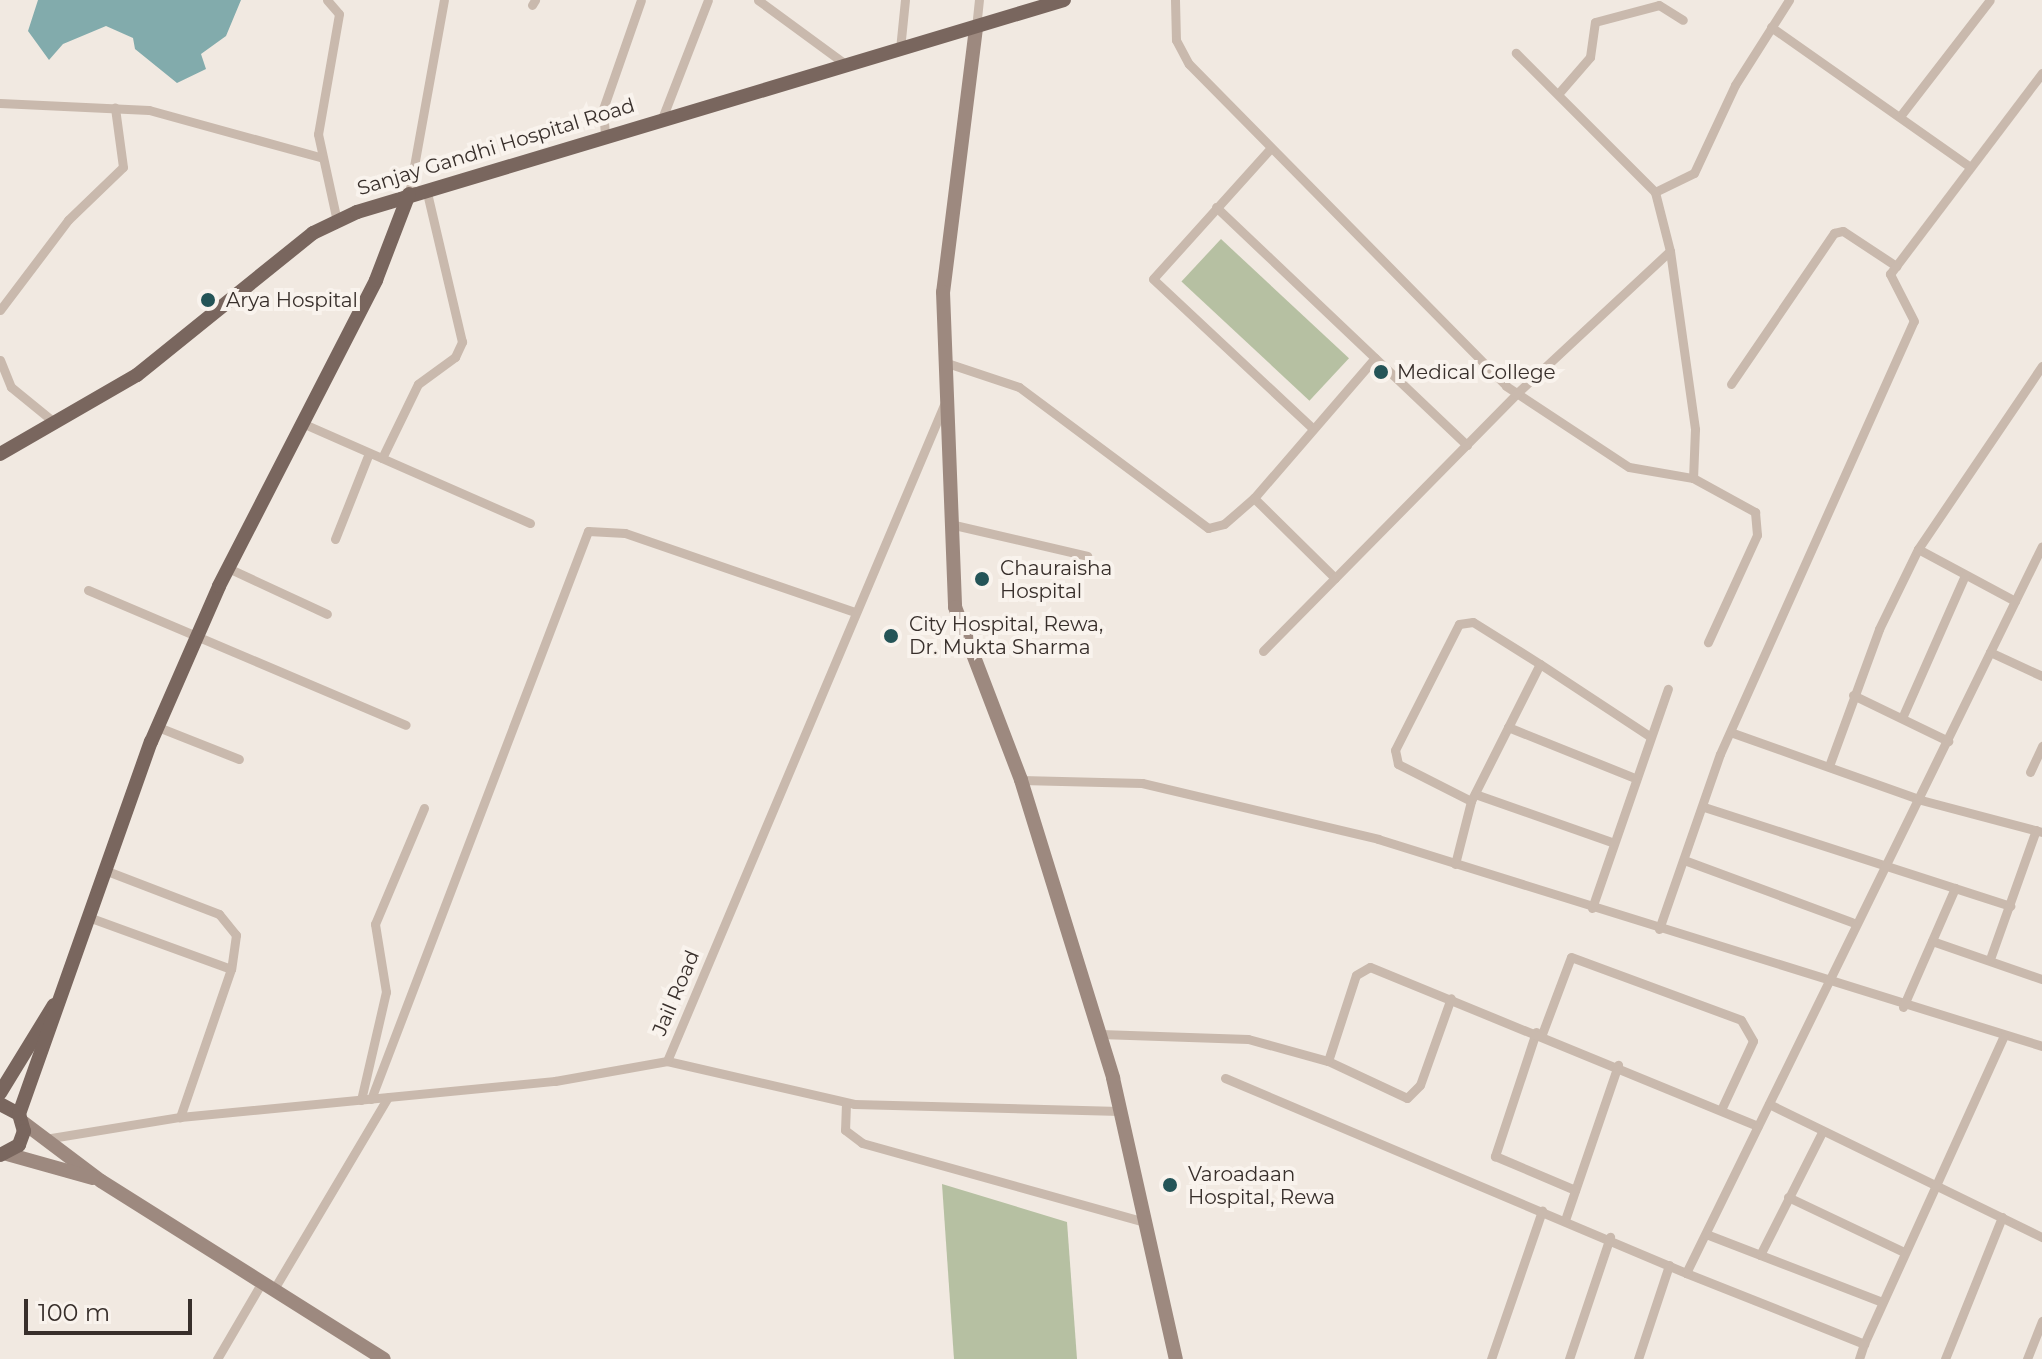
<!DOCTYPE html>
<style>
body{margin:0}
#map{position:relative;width:2042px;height:1359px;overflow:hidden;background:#f1e9e1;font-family:Montserrat,sans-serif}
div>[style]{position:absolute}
.green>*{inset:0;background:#b6c0a2;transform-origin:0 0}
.water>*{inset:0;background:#82abac}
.street>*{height:9px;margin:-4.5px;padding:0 4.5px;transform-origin:4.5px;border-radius:4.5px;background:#c9b9ad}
.secondary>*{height:14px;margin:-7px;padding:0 7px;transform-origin:7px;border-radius:7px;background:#9d897f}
.primary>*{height:14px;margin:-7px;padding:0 7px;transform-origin:7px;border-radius:7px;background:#79665e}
.dots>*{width:22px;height:22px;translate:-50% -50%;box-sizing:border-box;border:4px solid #f9f3ed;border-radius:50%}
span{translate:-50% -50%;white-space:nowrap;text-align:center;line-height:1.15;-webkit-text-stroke:8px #f9f3ed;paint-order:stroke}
.street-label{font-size:20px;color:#382f2b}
.poi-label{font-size:20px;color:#382f2b}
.left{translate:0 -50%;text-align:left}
.scale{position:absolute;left:24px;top:1299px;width:168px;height:36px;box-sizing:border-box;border:4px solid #382f2b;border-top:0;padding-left:10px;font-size:24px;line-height:28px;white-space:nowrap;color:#382f2b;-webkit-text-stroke:6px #f9f3ed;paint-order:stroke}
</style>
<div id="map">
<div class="green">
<div style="left:1221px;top:239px;width:175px;height:58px;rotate:43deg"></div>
<div style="clip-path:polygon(942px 1184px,1067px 1222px,1077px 1359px,954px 1359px)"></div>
</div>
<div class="water">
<div style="clip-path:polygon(38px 0,241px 0,226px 36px,201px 54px,206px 69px,177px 83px,135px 49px,133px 38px,106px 26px,63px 44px,49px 60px,28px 31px)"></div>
</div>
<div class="street">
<div style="left:327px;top:0;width:18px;rotate:49deg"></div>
<div style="left:339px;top:14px;width:122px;rotate:99.9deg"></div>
<div style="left:318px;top:134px;width:89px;rotate:77.7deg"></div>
<div style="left:758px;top:0;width:108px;rotate:36.3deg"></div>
<div style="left:1175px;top:0;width:40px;rotate:88.6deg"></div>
<div style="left:1176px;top:40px;width:27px;rotate:62deg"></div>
<div style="left:1189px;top:64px;width:452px;rotate:45.4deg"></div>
<div style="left:1506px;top:386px;width:147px;rotate:33.4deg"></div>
<div style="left:1629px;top:467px;width:65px;rotate:9.8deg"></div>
<div style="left:1693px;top:478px;width:71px;rotate:28.7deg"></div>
<div style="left:1755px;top:512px;width:23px;rotate:85deg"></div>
<div style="left:1757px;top:535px;width:118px;rotate:114.6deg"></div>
<div style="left:532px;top:5px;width:6px;rotate:-59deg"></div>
<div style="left:1771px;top:27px;width:242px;rotate:35.1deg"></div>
<div style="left:976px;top:28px;width:28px;rotate:-84deg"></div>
<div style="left:900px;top:49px;width:49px;rotate:-84.2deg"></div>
<div style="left:1558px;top:94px;width:49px;rotate:-49.1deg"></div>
<div style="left:1590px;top:57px;width:35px;rotate:-82deg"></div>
<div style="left:1595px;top:22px;width:66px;rotate:-14.9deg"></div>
<div style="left:1659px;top:5px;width:28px;rotate:32deg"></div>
<div style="left:0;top:103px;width:149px;rotate:2.7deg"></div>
<div style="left:149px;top:110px;width:177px;rotate:15.4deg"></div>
<div style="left:1901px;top:115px;width:145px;rotate:-52.3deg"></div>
<div style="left:663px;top:116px;width:124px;rotate:-68.8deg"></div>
<div style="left:605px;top:134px;width:25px;rotate:-95deg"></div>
<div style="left:603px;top:109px;width:115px;rotate:-70.8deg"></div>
<div style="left:1269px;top:150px;width:173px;rotate:132deg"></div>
<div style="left:1153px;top:279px;width:216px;rotate:43.1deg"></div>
<div style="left:1655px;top:192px;width:43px;rotate:-26deg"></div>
<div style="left:1694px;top:173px;width:97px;rotate:-65deg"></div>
<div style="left:1735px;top:85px;width:101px;rotate:-57.6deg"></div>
<div style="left:409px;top:194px;width:197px;rotate:-79.8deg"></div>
<div style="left:1216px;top:207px;width:346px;rotate:43.5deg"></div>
<div style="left:1670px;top:251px;width:180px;rotate:82deg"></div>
<div style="left:1695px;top:429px;width:49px;rotate:92.3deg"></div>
<div style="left:0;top:310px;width:113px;rotate:-52.9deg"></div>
<div style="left:68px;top:220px;width:76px;rotate:-43.9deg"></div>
<div style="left:123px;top:167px;width:60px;rotate:-97.7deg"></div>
<div style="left:0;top:360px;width:29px;rotate:68deg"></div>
<div style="left:11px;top:387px;width:57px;rotate:39.3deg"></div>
<div style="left:944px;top:362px;width:79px;rotate:18.4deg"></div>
<div style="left:1019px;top:387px;width:236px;rotate:36.7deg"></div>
<div style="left:1208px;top:528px;width:16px;rotate:-14deg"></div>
<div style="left:1224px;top:524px;width:40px;rotate:-41deg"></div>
<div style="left:1731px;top:384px;width:183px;rotate:-55.7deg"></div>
<div style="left:1834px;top:233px;width:9px;rotate:-13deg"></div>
<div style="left:1843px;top:231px;width:64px;rotate:33.4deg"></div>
<div style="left:302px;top:423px;width:249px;rotate:23.7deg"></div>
<div style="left:382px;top:458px;width:82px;rotate:-64.1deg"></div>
<div style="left:418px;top:384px;width:46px;rotate:-36.1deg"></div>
<div style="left:455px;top:357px;width:17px;rotate:-65deg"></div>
<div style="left:462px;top:342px;width:157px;rotate:-103.2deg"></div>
<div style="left:950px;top:524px;width:141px;rotate:13.1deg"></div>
<div style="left:335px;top:539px;width:92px;rotate:-68.4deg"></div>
<div style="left:228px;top:568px;width:109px;rotate:24.9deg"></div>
<div style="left:1335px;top:578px;width:114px;rotate:-135.4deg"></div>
<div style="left:1254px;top:498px;width:185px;rotate:-49.2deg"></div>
<div style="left:88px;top:590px;width:345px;rotate:23deg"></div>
<div style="left:2015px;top:601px;width:110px;rotate:-151.8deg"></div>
<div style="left:1918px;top:549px;width:221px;rotate:-55.9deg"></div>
<div style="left:1263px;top:651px;width:361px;rotate:-45.4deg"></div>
<div style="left:1516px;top:394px;width:210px;rotate:-42.9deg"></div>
<div style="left:1670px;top:251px;width:61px;rotate:-104.3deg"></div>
<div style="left:1655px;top:192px;width:197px;rotate:-135deg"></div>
<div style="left:1990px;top:652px;width:57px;rotate:24.8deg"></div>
<div style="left:1853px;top:695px;width:106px;rotate:25.8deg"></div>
<div style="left:1902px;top:718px;width:156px;rotate:-66.2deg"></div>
<div style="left:158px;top:727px;width:87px;rotate:21.6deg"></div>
<div style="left:1508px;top:727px;width:137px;rotate:21.9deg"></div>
<div style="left:1733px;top:733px;width:200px;rotate:19.6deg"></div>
<div style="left:1921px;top:800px;width:125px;rotate:14.8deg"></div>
<div style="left:1829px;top:766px;width:146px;rotate:-69.9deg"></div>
<div style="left:1879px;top:629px;width:89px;rotate:-64deg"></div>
<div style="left:2030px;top:772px;width:29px;rotate:-65deg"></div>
<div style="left:1021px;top:780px;width:121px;rotate:1.4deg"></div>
<div style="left:1142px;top:783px;width:243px;rotate:13.3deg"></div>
<div style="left:1378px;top:839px;width:696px;rotate:17.31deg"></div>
<div style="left:1475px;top:794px;width:147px;rotate:19.4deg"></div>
<div style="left:1471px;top:801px;width:82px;rotate:-153.1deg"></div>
<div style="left:1398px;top:764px;width:14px;rotate:-102deg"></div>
<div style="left:1395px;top:750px;width:141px;rotate:-63.1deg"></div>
<div style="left:1459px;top:624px;width:14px;rotate:-8deg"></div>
<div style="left:1473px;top:622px;width:79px;rotate:32.1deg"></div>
<div style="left:1704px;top:807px;width:322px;rotate:17.9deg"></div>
<div style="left:1684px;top:860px;width:179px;rotate:20.3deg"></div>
<div style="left:1455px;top:864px;width:65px;rotate:-75.7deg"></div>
<div style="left:1471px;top:801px;width:153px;rotate:-63.3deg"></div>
<div style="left:1540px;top:664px;width:131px;rotate:33.4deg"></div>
<div style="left:107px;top:871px;width:120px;rotate:21deg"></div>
<div style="left:219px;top:914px;width:27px;rotate:51deg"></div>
<div style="left:236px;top:935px;width:34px;rotate:98deg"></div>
<div style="left:1592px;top:908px;width:232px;rotate:-70.9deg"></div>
<div style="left:91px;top:918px;width:149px;rotate:20deg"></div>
<div style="left:231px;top:969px;width:157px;rotate:109deg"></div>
<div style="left:1659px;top:929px;width:185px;rotate:-70.8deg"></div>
<div style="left:1720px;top:754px;width:474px;rotate:-65.9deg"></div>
<div style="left:1914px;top:321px;width:53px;rotate:-117.1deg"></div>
<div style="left:1890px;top:274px;width:252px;rotate:-52.9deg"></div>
<div style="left:1932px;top:941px;width:116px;rotate:19.1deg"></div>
<div style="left:1990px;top:959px;width:137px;rotate:-70.4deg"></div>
<div style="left:1903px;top:1007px;width:130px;rotate:-66.4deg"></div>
<div style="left:1536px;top:1032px;width:131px;rotate:108.3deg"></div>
<div style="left:1495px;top:1156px;width:87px;rotate:23deg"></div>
<div style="left:1100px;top:1034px;width:148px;rotate:1.9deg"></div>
<div style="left:1248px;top:1039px;width:83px;rotate:15.4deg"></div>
<div style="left:1328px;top:1061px;width:87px;rotate:25.1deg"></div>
<div style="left:1407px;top:1098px;width:18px;rotate:-45deg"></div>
<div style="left:1420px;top:1085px;width:92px;rotate:-70.4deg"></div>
<div style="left:1542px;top:1034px;width:82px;rotate:-69.4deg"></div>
<div style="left:1571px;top:957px;width:181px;rotate:20.3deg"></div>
<div style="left:1741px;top:1020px;width:24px;rotate:60deg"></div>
<div style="left:1753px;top:1041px;width:76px;rotate:114.9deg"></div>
<div style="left:667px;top:1061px;width:192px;rotate:12.9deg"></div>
<div style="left:854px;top:1104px;width:266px;rotate:1.5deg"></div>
<div style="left:1328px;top:1061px;width:90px;rotate:-72deg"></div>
<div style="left:1356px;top:975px;width:16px;rotate:-30deg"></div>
<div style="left:1370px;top:967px;width:419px;rotate:22.3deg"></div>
<div style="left:1225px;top:1078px;width:501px;rotate:22.93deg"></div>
<div style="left:1686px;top:1273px;width:809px;rotate:-63.91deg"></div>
<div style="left:371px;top:1099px;width:608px;rotate:-69.09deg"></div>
<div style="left:588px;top:531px;width:37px;rotate:3deg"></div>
<div style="left:625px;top:533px;width:243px;rotate:19deg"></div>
<div style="left:361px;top:1100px;width:111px;rotate:-77deg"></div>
<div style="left:386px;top:992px;width:69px;rotate:-99.2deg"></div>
<div style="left:375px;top:924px;width:126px;rotate:-67.1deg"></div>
<div style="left:846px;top:1103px;width:27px;rotate:92deg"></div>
<div style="left:845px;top:1130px;width:21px;rotate:37deg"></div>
<div style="left:862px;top:1143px;width:294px;rotate:15.6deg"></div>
<div style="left:1769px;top:1104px;width:304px;rotate:26deg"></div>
<div style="left:45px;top:1139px;width:137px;rotate:-9.3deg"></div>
<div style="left:180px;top:1117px;width:377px;rotate:-5.5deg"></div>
<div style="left:555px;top:1081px;width:114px;rotate:-10.1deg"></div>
<div style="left:667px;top:1061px;width:712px;rotate:-67.11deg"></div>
<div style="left:1788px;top:1197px;width:128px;rotate:25.4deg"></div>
<div style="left:1565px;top:1220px;width:164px;rotate:-71.1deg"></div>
<div style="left:1706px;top:1234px;width:186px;rotate:21.1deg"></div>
<div style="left:1760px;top:1255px;width:138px;rotate:-63.2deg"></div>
<div style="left:1686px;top:1273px;width:192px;rotate:21.7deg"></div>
<div style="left:1864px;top:1344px;width:337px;rotate:-65.6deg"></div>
<div style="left:274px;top:1289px;width:223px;rotate:-59.3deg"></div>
<div style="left:217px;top:1359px;width:89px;rotate:-59.7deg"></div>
<div style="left:1491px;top:1359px;width:157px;rotate:-71deg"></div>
<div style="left:1569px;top:1359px;width:129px;rotate:-71.4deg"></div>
<div style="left:1638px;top:1359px;width:99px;rotate:-71.7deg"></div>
<div style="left:1859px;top:1359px;width:16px;rotate:-72deg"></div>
<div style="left:1945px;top:1359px;width:153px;rotate:-68.1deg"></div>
<div style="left:2027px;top:1359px;width:41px;rotate:-68.5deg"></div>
</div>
<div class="secondary">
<div style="left:976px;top:28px;width:266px;rotate:97.1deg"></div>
<div style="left:943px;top:292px;width:315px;rotate:87.8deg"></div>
<div style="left:955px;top:607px;width:185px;rotate:69.1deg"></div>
<div style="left:1021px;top:780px;width:312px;rotate:72.8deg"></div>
<div style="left:1113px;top:1078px;width:288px;rotate:77.4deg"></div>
<div style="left:24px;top:1123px;width:96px;rotate:37deg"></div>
<div style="left:101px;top:1181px;width:334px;rotate:32.2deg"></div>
<div style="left:7px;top:1154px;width:89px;rotate:15.6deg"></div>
</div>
<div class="primary">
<div style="left:0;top:454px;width:158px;rotate:-30deg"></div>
<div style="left:137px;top:375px;width:226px;rotate:-38.9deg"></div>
<div style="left:313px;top:233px;width:49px;rotate:-25.5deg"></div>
<div style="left:357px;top:212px;width:738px;rotate:-16.69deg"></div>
<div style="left:0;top:1093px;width:103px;rotate:-58.5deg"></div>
<div style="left:0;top:1104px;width:21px;rotate:28deg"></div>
<div style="left:19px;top:1114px;width:18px;rotate:74deg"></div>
<div style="left:24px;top:1131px;width:15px;rotate:110deg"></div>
<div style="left:19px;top:1145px;width:21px;rotate:152deg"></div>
<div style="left:19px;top:1114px;width:395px;rotate:-70.5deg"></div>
<div style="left:151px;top:742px;width:170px;rotate:-66.4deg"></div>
<div style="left:219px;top:586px;width:344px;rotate:-62.8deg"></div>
<div style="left:376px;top:280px;width:92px;rotate:-69deg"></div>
</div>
<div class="dots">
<div style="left:208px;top:300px;background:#245457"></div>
<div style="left:1381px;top:372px;background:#245457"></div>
<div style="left:982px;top:579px;background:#245457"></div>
<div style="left:891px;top:636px;background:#245457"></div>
<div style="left:1170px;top:1185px;background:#245457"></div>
</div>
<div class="street-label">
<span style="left:496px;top:147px;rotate:-17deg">Sanjay Gandhi Hospital Road</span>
<span style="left:676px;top:993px;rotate:-67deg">Jail Road</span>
</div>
<div class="poi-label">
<span class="left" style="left:226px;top:300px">Arya Hospital</span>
<span class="left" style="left:1397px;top:372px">Medical College</span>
<span class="left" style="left:1000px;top:580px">Chauraisha<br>Hospital</span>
<span class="left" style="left:909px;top:636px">City Hospital, Rewa,<br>Dr. Mukta Sharma</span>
<span class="left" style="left:1188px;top:1186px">Varoadaan<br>Hospital, Rewa</span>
</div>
<div class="scale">100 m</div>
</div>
